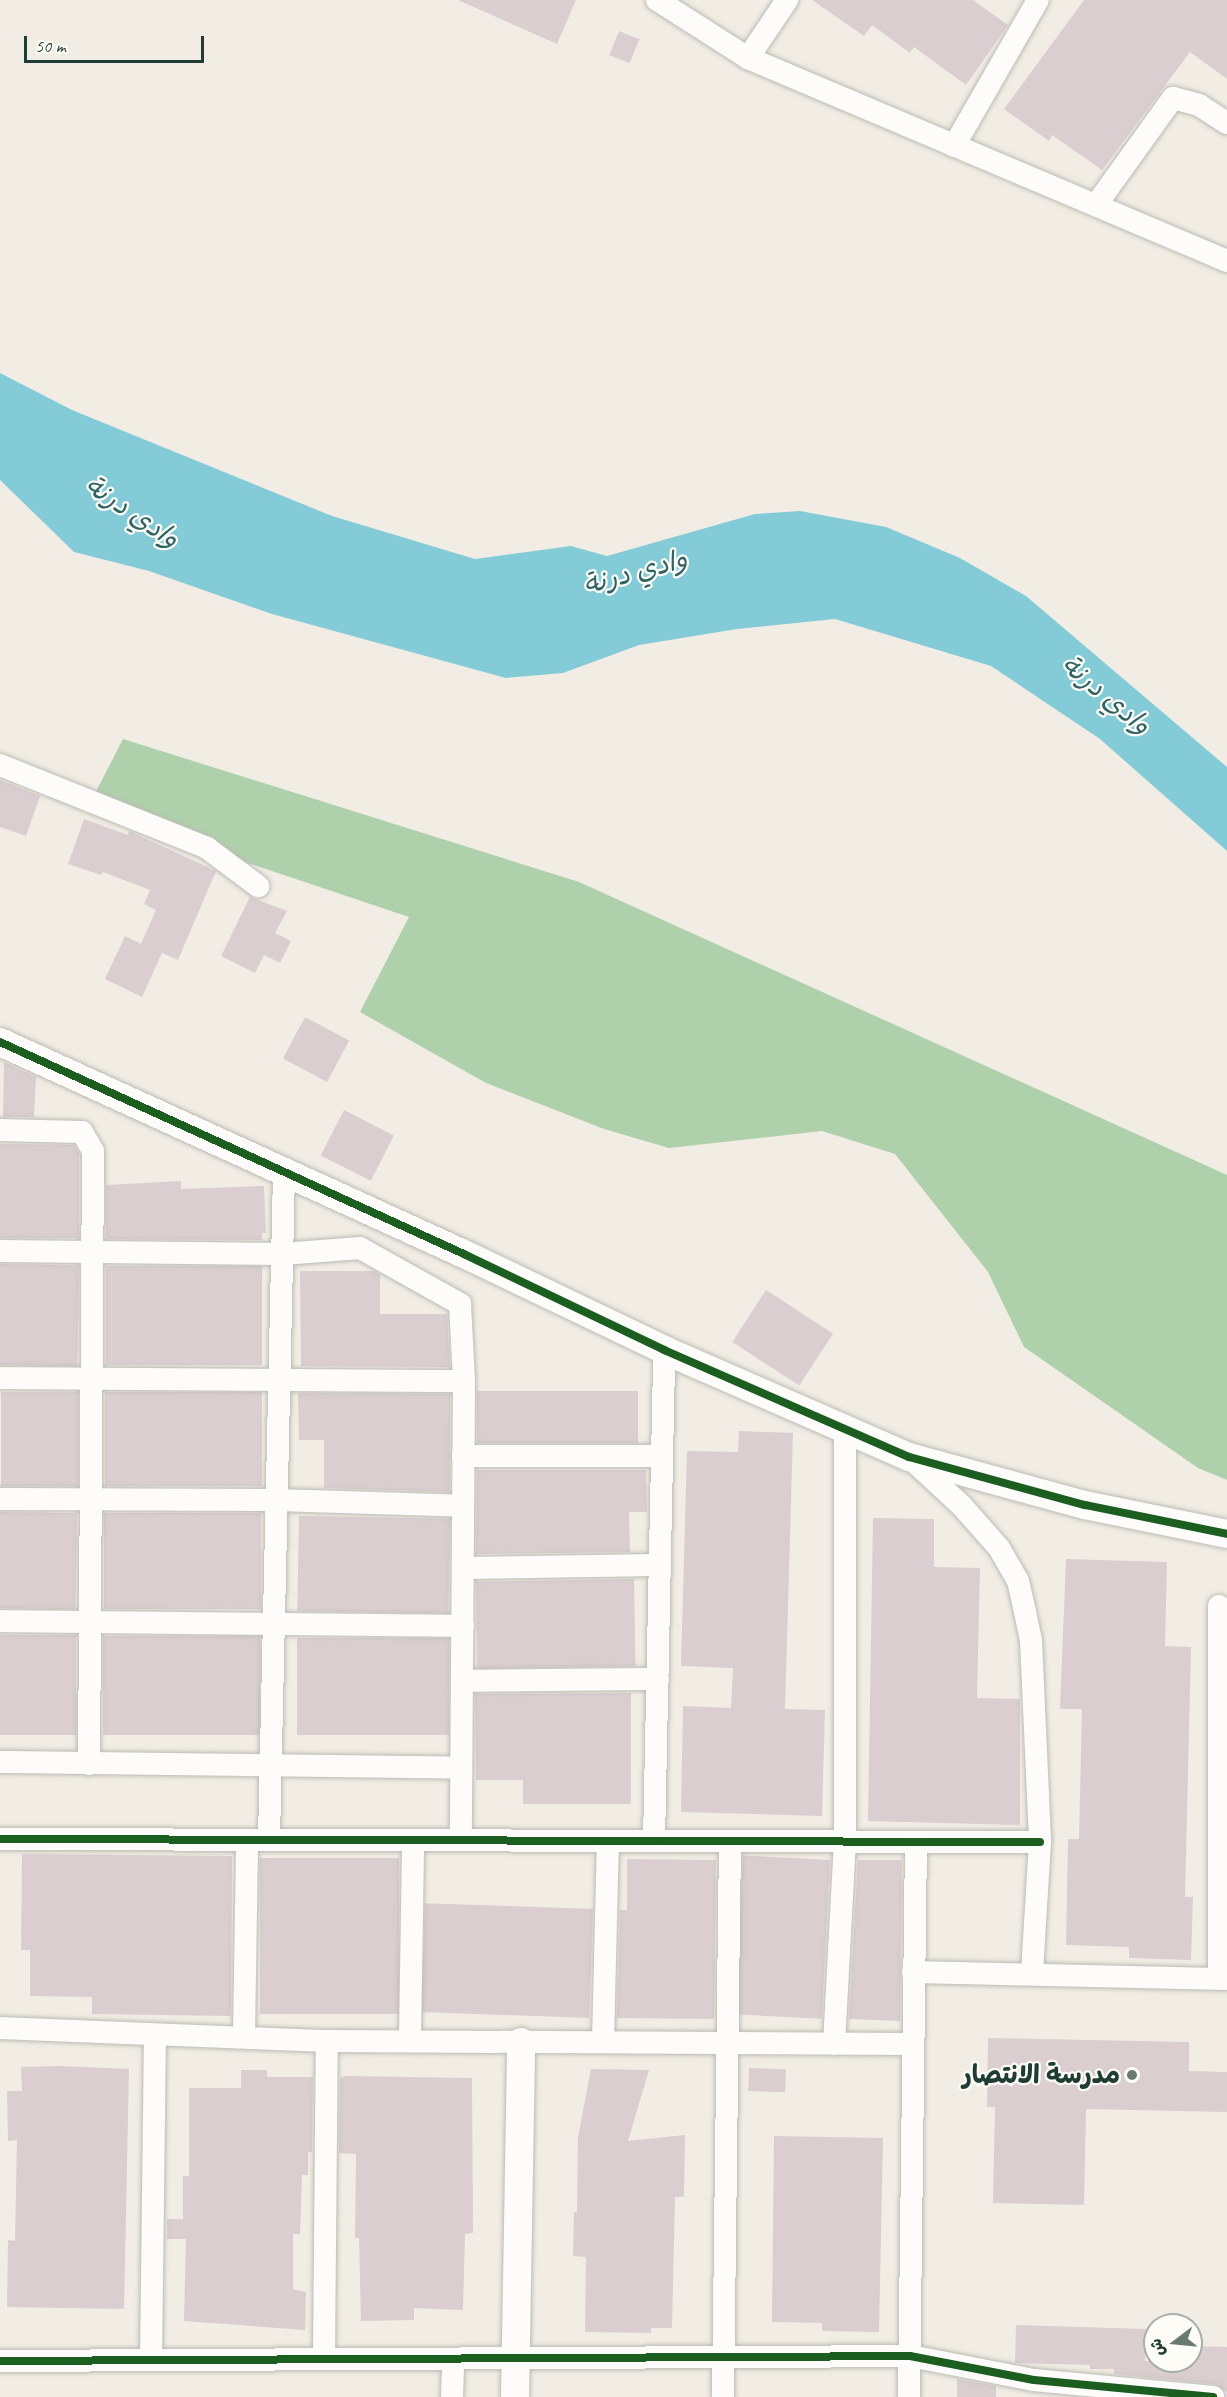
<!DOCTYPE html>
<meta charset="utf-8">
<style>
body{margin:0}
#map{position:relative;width:1227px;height:2397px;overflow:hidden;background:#f1ede4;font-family:Caveat,"Playpen Sans Arabic",sans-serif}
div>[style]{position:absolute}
.forest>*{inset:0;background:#aed1ab}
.water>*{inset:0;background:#84cbd8}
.building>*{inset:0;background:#daced0;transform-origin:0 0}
.roads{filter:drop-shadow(0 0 2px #bbbbb4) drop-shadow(0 0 2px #bbbbb4)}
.minor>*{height:22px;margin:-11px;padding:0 11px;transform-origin:11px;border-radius:11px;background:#fdfcfb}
.tertiary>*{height:28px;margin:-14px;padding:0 14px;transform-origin:14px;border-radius:14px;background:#fdfcfb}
.cycleway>*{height:8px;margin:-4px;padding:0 4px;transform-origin:4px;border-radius:4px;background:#1b5e20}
.dots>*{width:16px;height:16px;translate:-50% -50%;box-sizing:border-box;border:3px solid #fdfcf7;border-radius:50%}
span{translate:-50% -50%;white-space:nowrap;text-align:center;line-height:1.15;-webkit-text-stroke:4.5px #fdfcf7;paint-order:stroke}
.poi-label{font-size:26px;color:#1f3d34;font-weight:700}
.right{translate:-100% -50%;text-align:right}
.water-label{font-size:27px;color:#2f6364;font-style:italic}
.north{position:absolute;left:1143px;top:2313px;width:60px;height:60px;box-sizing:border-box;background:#fdfcf7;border:2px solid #a4b0a9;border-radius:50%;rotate:254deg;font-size:16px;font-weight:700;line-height:24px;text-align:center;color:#1f3d34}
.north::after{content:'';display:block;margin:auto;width:21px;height:27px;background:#687b72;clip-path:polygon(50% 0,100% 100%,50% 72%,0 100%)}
.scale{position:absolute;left:24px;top:36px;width:180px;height:27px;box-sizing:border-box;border:3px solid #1f3d34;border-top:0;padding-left:8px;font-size:18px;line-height:21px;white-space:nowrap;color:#1f3d34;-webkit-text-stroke:4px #fdfcf7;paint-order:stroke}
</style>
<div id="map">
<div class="forest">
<div style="clip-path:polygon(123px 739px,579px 882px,1227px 1175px,1227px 1480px,1198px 1468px,1024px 1347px,988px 1272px,895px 1154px,822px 1131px,669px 1148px,604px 1129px,486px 1083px,360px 1012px,409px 917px,87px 809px)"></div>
</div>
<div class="water">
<div style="clip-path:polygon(0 373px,72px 410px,332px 516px,475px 559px,571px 546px,607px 556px,755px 514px,800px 511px,886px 527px,960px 558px,1026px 596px,1227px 767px,1227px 851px,1100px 739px,991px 666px,835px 619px,737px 629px,639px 645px,563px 673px,506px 678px,272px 614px,149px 571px,74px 552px,0 480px)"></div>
</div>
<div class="building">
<div style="clip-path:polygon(458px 0,576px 0,557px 44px)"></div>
<div style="clip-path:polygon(812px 0,973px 0,1008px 25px,966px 85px,914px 47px,910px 53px,872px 25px,864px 36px)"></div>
<div style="clip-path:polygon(1084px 0,1227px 0,1227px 79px,1190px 52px,1102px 170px,1052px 135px,1049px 141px,1004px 109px)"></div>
<div style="left:619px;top:31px;width:22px;height:26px;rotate:22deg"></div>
<div style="clip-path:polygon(0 780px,40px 796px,26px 836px,0 827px)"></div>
<div style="clip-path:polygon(84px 819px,128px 835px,129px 831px,216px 871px,178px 960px,162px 953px,142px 997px,105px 979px,125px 936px,141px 944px,156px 910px,144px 904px,150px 890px,103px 872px,101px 875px,68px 864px)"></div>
<div style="clip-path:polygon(250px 897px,287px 911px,275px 933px,291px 941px,280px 963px,264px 955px,255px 973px,221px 956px)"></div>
<div style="left:305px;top:1017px;width:50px;height:47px;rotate:28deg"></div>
<div style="clip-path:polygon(4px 1062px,36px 1077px,34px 1117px,3px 1117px)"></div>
<div style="left:344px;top:1110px;width:56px;height:51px;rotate:27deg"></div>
<div style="clip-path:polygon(0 1144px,74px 1145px,79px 1153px,79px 1238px,0 1238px)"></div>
<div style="clip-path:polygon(181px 1181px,181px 1189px,264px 1186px,266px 1233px,262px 1233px,262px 1240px,106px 1239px,106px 1185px)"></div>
<div style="left:0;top:1264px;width:79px;height:101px;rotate:1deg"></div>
<div style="left:106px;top:1266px;width:156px;height:99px"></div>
<div style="clip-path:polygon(300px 1271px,373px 1271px,380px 1274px,380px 1314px,447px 1314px,450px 1367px,301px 1366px)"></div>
<div style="left:766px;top:1290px;width:80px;height:62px;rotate:33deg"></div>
<div style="left:638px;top:1391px;width:52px;height:161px;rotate:90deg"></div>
<div style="left:1px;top:1392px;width:77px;height:94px"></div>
<div style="left:105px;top:1392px;width:157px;height:94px"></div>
<div style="clip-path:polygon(298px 1393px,450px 1394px,450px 1492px,324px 1488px,324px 1440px,299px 1440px)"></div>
<div style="clip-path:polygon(739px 1431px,793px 1433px,785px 1709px,825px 1710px,822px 1816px,681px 1812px,683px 1706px,731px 1708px,733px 1668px,681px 1666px,687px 1451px,738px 1452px)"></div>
<div style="clip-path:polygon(477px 1470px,646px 1470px,647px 1512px,629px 1512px,630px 1552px,476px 1554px)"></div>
<div style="left:0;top:1512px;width:77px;height:96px;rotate:1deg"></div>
<div style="left:104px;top:1513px;width:157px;height:96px"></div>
<div style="left:299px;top:1516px;width:151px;height:95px;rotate:1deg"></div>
<div style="clip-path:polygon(873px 1518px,934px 1519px,934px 1567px,980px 1568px,977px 1698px,1020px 1699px,1020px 1825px,868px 1821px)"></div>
<div style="clip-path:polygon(1066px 1559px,1167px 1562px,1165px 1646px,1191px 1647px,1185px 1897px,1193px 1897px,1191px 1960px,1129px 1958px,1129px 1947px,1066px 1945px,1068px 1839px,1079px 1839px,1082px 1709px,1060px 1709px)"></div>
<div style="left:634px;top:1579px;width:87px;height:158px;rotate:89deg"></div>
<div style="left:0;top:1635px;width:76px;height:100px"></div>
<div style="left:103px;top:1636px;width:157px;height:99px"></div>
<div style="left:297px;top:1638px;width:152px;height:97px"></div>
<div style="clip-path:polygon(631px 1693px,631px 1804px,523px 1804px,523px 1780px,476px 1780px,475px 1694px)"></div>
<div style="clip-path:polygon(22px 1854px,232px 1856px,231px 2016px,92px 2014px,92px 1997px,30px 1996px,30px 1950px,21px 1950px)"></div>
<div style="left:260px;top:1858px;width:139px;height:156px"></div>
<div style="clip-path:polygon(627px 1859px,716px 1860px,714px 2019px,617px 2018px,620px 1910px,627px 1910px)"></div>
<div style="left:830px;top:1860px;width:159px;height:87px;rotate:93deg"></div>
<div style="clip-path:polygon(858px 1860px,902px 1860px,900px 2021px,849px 2019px)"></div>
<div style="left:593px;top:1909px;width:109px;height:168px;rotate:92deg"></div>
<div style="clip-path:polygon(988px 2038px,1189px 2042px,1189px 2071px,1227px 2072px,1227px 2112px,1086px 2109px,1084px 2205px,993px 2203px,995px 2107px,987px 2107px)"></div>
<div style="clip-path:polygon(58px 2066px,129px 2069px,124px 2309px,7px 2307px,8px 2240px,15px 2241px,17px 2140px,8px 2141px,7px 2091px,22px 2091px,21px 2067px)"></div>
<div style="left:749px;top:2068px;width:37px;height:23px;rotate:2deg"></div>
<div style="clip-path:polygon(591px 2069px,649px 2070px,628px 2141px,685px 2135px,684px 2197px,675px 2197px,672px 2328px,651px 2328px,651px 2333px,585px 2332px,586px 2257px,573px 2256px,574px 2212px,577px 2212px,578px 2137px)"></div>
<div style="clip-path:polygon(241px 2070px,267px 2070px,267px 2077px,313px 2077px,312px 2152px,308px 2152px,308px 2175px,302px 2175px,300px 2234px,293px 2234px,293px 2289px,306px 2292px,305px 2330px,184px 2321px,186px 2239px,167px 2239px,167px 2219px,183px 2219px,183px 2176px,189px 2176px,189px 2088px,241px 2088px)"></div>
<div style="clip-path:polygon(346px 2076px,472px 2078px,473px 2233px,465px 2234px,463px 2310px,414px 2308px,414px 2320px,361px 2321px,359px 2238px,355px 2238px,356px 2154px,339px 2153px,340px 2078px)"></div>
<div style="clip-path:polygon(774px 2136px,883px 2138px,879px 2332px,822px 2331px,822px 2323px,772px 2322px)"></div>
<div style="clip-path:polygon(1016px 2325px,1146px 2329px,1145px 2361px,1191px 2361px,1191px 2346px,1227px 2347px,1227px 2392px,1214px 2384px,1114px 2374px,1114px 2369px,1090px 2369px,1090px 2365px,1015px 2363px)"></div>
<div style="clip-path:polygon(957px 2379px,996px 2386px,996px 2397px,957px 2397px)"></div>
</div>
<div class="roads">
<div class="minor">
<div style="left:657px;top:0;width:108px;rotate:32.5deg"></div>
<div style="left:748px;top:58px;width:520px;rotate:22.97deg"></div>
<div style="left:748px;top:58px;width:70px;rotate:-56.1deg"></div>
<div style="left:954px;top:146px;width:168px;rotate:-60.1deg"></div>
<div style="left:1096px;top:205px;width:132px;rotate:-54.3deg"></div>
<div style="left:1173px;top:98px;width:27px;rotate:15deg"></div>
<div style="left:1199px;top:105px;width:33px;rotate:33deg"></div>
<div style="left:0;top:765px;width:223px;rotate:21.8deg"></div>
<div style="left:207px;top:848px;width:64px;rotate:36.7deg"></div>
<div style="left:0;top:1130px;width:82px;rotate:1.4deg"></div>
<div style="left:82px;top:1132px;width:22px;rotate:60deg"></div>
<div style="left:93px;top:1151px;width:613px;rotate:90.37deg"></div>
<div style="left:0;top:1251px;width:283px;rotate:0.6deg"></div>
<div style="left:283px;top:1254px;width:77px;rotate:-4.5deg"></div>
<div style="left:360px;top:1248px;width:115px;rotate:29.2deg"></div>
<div style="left:460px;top:1304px;width:77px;rotate:87deg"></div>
<div style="left:464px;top:1381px;width:459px;rotate:90.4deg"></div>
<div style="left:0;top:1378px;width:464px;rotate:0.4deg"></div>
<div style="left:463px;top:1456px;width:199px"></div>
<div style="left:910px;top:1458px;width:71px;rotate:42.7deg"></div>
<div style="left:962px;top:1506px;width:56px;rotate:48.6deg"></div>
<div style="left:999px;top:1548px;width:38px;rotate:60deg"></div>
<div style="left:1018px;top:1581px;width:32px;rotate:77deg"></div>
<div style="left:1025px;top:1612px;width:30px;rotate:78deg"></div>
<div style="left:1031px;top:1641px;width:201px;rotate:87.4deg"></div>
<div style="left:1040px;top:1842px;width:132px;rotate:93.5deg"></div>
<div style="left:0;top:1499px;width:277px;rotate:0.2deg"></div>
<div style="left:277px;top:1500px;width:186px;rotate:1.8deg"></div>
<div style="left:463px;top:1568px;width:197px;rotate:-0.9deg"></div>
<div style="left:1219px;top:1606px;width:372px;rotate:90deg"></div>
<div style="left:0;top:1621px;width:463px;rotate:0.6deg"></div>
<div style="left:462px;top:1681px;width:196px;rotate:-0.6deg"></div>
<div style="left:0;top:1762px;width:460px;rotate:0.7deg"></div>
<div style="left:0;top:1839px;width:1040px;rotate:0.17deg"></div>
<div style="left:269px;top:1839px;width:665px;rotate:-88.71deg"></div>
<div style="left:654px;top:1841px;width:491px;rotate:-88.8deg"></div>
<div style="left:913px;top:1972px;width:314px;rotate:1.3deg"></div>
<div style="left:0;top:2028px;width:327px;rotate:2.3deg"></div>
<div style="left:327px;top:2041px;width:585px;rotate:0.29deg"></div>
<div style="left:244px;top:2037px;width:197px;rotate:-89.1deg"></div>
<div style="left:410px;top:2039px;width:199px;rotate:-89.1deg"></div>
<div style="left:603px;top:2042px;width:201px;rotate:-88.6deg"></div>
<div style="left:834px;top:2044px;width:203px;rotate:-86.9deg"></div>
<div style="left:845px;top:1841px;width:409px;rotate:-90deg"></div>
<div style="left:324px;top:2359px;width:318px;rotate:-89.5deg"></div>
<div style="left:151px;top:2360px;width:323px;rotate:-89.3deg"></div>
<div style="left:0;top:2361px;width:910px;rotate:-0.31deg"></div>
<div style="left:910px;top:2356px;width:126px;rotate:11deg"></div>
<div style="left:1034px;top:2380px;width:180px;rotate:5.4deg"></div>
<div style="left:452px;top:2397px;width:38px;rotate:-88deg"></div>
<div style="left:723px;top:2397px;width:556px;rotate:-89.28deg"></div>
<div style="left:909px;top:2397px;width:555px;rotate:-89.28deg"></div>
</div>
<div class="tertiary">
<div style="left:0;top:1042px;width:510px;rotate:24.56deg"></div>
<div style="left:464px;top:1254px;width:222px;rotate:25.6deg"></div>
<div style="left:664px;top:1350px;width:267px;rotate:23.6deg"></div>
<div style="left:909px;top:1457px;width:182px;rotate:15.3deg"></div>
<div style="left:1085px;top:1505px;width:145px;rotate:11.5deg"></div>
<div style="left:515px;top:2397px;width:355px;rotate:-89deg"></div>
</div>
</div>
<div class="cycleway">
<div style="left:0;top:1042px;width:510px;rotate:24.56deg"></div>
<div style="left:464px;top:1254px;width:222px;rotate:25.6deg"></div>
<div style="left:664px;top:1350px;width:267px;rotate:23.6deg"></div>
<div style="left:909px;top:1457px;width:182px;rotate:15.3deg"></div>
<div style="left:1085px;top:1505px;width:145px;rotate:11.5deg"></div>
<div style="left:0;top:1839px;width:1040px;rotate:0.17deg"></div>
<div style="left:0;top:2361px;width:910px;rotate:-0.31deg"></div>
<div style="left:910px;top:2356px;width:126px;rotate:11deg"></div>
<div style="left:1034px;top:2380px;width:180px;rotate:5.4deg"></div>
</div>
<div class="dots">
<div style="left:1132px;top:2075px;background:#687b72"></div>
</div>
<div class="poi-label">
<span class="right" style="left:1120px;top:2075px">مدرسة الانتصار</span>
</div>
<div class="water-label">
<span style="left:132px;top:512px;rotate:34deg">وادي درنة</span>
<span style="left:635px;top:572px;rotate:-15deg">وادي درنة</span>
<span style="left:1106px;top:695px;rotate:40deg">وادي درنة</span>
</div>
<div class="north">ش</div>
<div class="scale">50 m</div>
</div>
